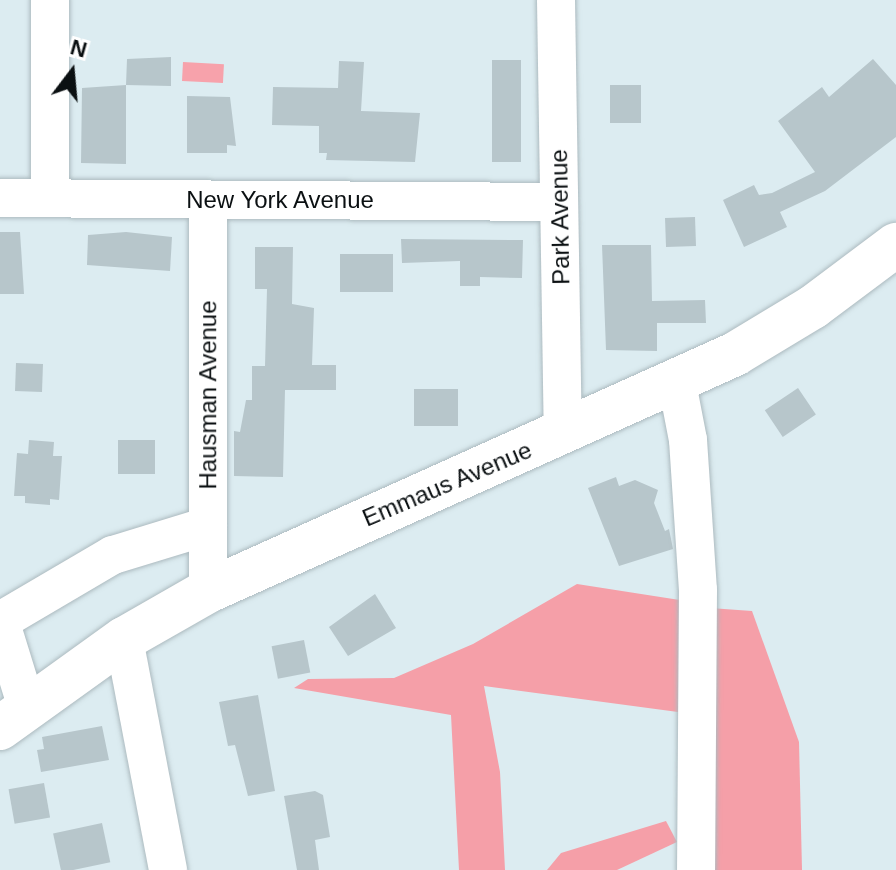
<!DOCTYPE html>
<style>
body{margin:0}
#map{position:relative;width:896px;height:870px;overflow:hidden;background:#dcecf1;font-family:Helvetica,sans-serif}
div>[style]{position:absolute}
.forest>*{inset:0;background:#f59fa8}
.water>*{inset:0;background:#f7a2ab;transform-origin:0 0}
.building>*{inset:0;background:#b7c6cb;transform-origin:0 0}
.roads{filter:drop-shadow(0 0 2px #acbabf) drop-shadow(0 0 2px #acbabf)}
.minor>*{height:38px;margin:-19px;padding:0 19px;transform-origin:19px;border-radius:19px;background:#fff}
.major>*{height:44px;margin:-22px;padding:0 22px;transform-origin:22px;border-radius:22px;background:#fff}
span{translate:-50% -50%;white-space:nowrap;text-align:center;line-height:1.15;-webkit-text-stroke:7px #fff;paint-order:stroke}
.street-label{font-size:24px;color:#0b1012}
.north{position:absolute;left:32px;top:32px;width:80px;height:80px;-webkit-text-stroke:6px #fff;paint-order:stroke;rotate:16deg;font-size:22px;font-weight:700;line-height:32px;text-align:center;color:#0b1012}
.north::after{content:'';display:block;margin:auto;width:28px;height:36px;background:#0b1012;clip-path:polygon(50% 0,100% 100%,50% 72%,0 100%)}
</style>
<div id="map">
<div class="forest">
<div style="clip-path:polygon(577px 584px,686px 601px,678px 712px,484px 686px,500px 772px,505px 870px,459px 870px,451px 715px,294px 688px,308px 679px,394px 678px,473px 644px)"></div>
<div style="clip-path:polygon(710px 608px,752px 611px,799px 742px,802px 870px,711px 870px)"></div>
<div style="clip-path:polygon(666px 821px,677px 842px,617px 870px,547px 870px,561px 853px)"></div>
</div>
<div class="water">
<div style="left:183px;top:62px;width:41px;height:19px;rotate:3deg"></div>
</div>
<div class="building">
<div style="clip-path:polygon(171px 57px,171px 86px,126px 85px,126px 164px,81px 163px,82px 88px,126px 85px,127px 59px)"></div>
<div style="clip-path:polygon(873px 59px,896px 85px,896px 137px,825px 191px,780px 212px,787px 227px,744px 247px,723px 200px,754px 185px,759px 195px,772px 193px,815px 172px,778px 121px,822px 87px,829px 97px)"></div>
<div style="left:492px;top:60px;width:29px;height:102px"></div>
<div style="clip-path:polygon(339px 61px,364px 62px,361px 111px,420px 113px,415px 162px,326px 160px,327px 153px,319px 153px,319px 126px,272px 125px,273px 87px,338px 88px)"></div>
<div style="left:610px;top:85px;width:31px;height:38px"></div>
<div style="clip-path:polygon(187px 96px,230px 97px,236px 146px,227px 145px,227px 153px,187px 153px)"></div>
<div style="left:695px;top:217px;width:29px;height:30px;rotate:88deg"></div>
<div style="clip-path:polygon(0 232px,20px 232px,24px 294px,0 294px)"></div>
<div style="clip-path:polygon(126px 232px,172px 237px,170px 271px,87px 265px,88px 235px)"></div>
<div style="clip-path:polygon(401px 239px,523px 240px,522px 278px,480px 277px,480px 286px,460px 286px,460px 261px,402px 263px)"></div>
<div style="clip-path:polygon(602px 245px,651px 245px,652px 301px,705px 300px,706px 323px,657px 323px,657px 351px,606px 350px)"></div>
<div style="clip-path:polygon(255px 247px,293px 247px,292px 304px,314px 308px,312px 365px,336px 365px,336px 390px,285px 390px,283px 477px,234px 476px,234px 431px,240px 432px,246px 400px,252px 400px,252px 366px,265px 366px,267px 289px,255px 289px)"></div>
<div style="left:340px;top:254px;width:53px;height:38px"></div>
<div style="left:16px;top:363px;width:27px;height:28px;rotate:2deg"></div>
<div style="left:798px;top:388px;width:32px;height:40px;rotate:56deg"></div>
<div style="left:414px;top:389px;width:44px;height:37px"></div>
<div style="clip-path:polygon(29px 440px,54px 442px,53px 456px,62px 456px,59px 500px,50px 499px,50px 505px,25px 503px,25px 496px,14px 496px,17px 453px,28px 454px)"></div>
<div style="left:118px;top:440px;width:37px;height:34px"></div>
<div style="clip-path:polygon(616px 477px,619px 486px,635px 480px,658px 490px,654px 503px,665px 531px,669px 529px,673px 549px,619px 566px,588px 488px)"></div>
<div style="clip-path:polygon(375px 594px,396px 628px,348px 656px,329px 627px)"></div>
<div style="left:304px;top:640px;width:33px;height:33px;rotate:79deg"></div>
<div style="clip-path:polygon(258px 695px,275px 791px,248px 796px,235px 745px,228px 746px,219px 702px)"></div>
<div style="clip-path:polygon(102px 726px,109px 760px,41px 772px,37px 750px,44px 749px,42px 737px)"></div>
<div style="left:44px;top:783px;width:35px;height:36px;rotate:80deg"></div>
<div style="clip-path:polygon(315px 791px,323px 795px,330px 837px,315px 840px,319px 870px,297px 870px,284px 796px)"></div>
<div style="left:102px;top:823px;width:40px;height:50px;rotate:78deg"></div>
</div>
<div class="roads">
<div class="minor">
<div style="left:556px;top:0;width:434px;rotate:89.1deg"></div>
<div style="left:0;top:198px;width:559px;rotate:0.41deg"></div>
<div style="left:50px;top:198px;width:198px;rotate:-90deg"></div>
<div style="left:677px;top:383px;width:58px;rotate:79.1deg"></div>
<div style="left:688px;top:440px;width:150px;rotate:86.2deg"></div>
<div style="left:698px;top:590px;width:280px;rotate:90.4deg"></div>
<div style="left:208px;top:591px;width:391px;rotate:-90deg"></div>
<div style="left:0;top:620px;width:92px;rotate:72.9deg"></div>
<div style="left:2px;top:620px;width:129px;rotate:-30.4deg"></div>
<div style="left:113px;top:555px;width:99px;rotate:-17deg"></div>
<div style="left:124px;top:639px;width:235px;rotate:79.2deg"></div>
</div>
<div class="major">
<div style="left:0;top:728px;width:153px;rotate:-35.7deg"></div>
<div style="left:124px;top:639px;width:97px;rotate:-29.7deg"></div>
<div style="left:208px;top:591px;width:578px;rotate:-24.21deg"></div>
<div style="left:735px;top:354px;width:91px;rotate:-31.1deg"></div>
<div style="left:813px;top:307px;width:104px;rotate:-36.8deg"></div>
</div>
</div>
<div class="street-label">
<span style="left:280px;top:200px">New York Avenue</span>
<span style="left:560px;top:217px;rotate:-91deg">Park Avenue</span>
<span style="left:208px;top:395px;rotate:-90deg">Hausman Avenue</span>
<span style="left:447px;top:484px;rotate:-23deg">Emmaus Avenue</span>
</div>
<div class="north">N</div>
</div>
